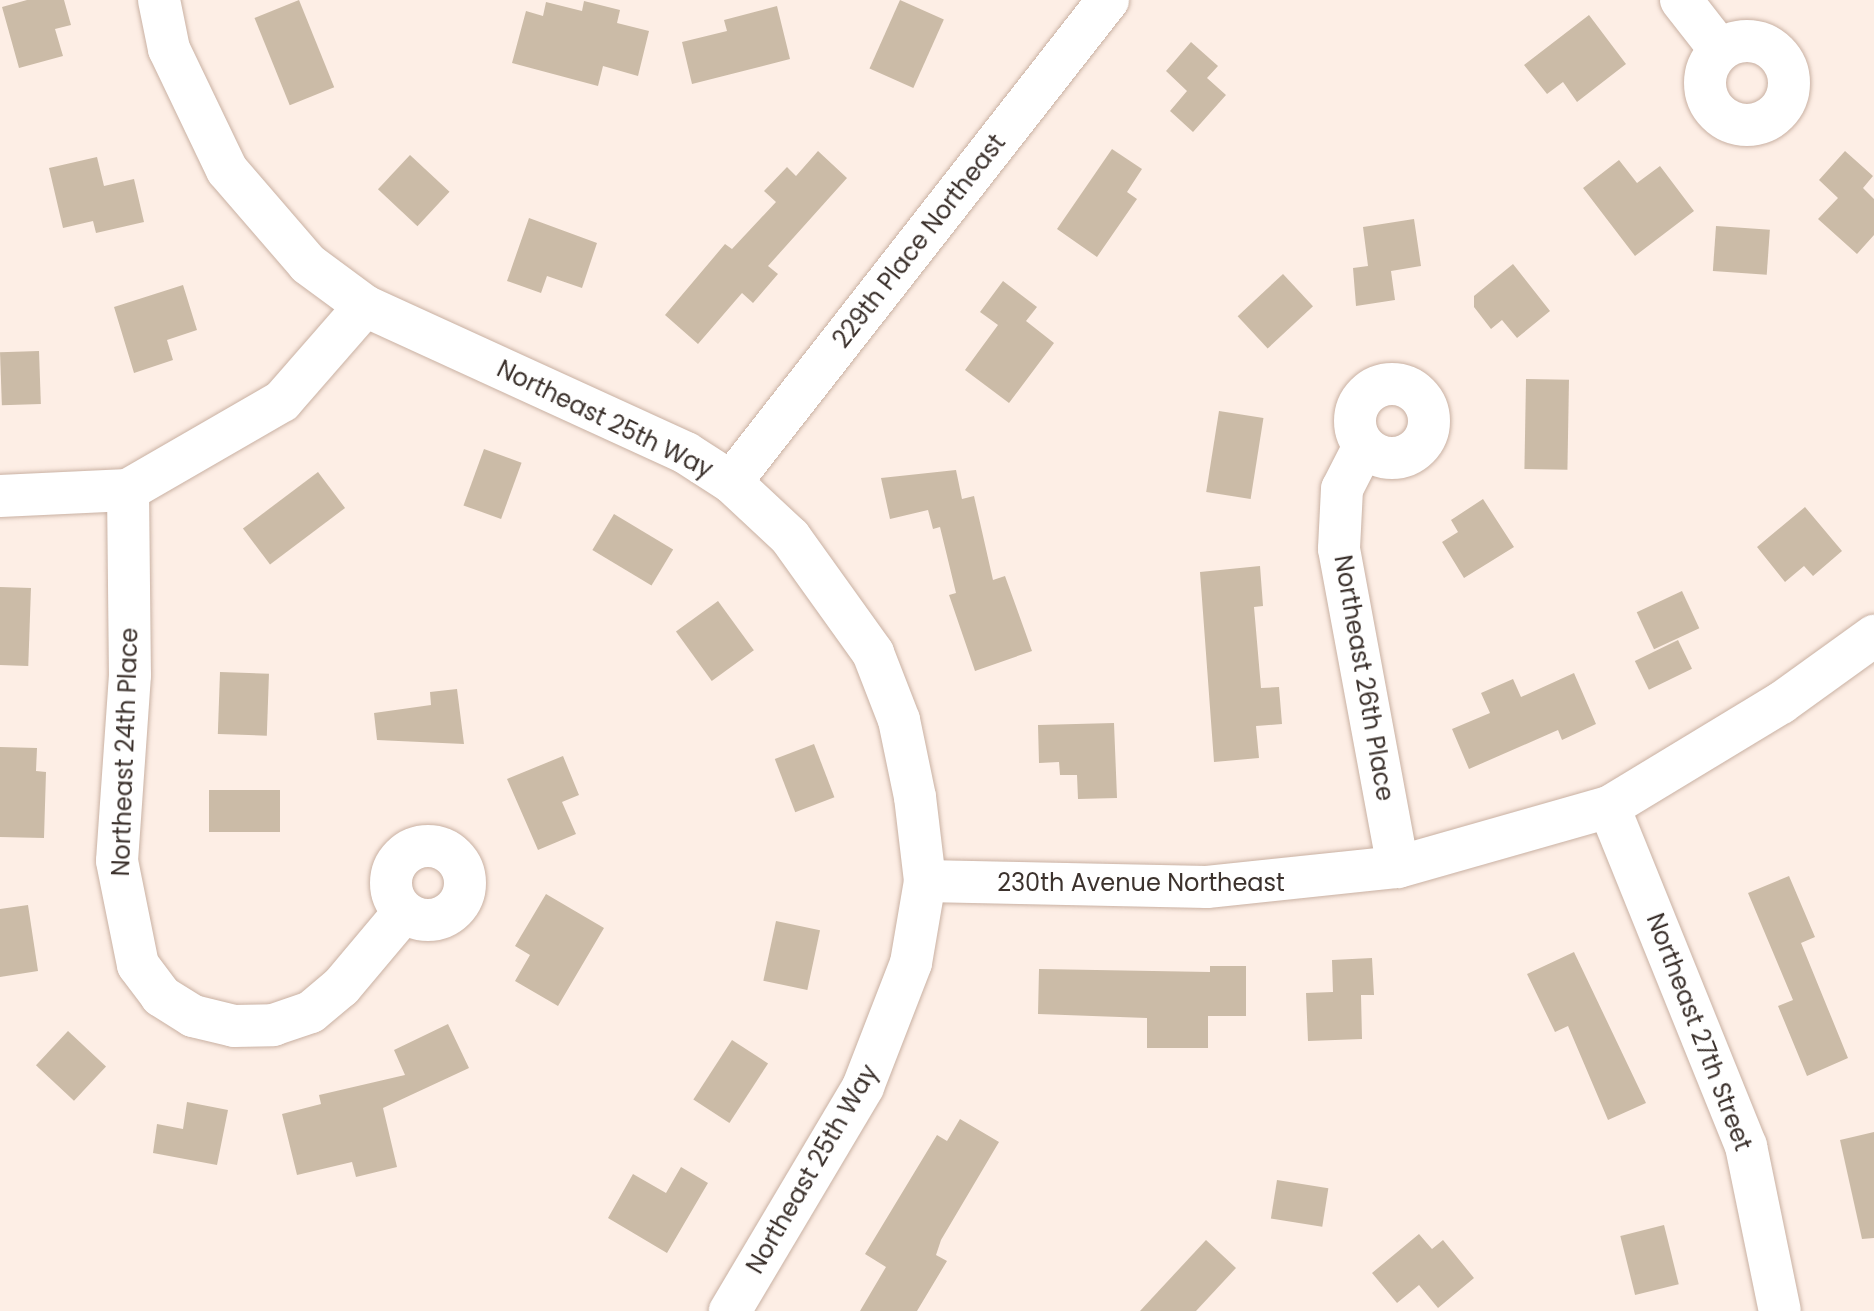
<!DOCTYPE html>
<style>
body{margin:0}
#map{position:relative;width:1874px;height:1311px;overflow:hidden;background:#fdeee5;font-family:Poppins,sans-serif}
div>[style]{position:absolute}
.building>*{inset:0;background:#cbbba7;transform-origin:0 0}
.roads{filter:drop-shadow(0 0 2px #c9b1a3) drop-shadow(0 0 2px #c9b1a3)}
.minor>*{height:42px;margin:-21px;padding:0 21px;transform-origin:21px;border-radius:21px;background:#fff}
.minor>.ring{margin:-21px;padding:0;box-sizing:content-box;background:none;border:42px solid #fff;border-radius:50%}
span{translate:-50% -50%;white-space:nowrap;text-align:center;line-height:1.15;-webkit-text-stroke:6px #fff;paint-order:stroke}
.street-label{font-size:24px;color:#3c322d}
</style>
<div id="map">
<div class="building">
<div style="clip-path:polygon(27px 0,64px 0,71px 25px,55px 29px,63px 56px,19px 68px,2px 7px)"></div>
<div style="left:299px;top:0;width:94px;height:48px;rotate:68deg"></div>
<div style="left:900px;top:0;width:48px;height:75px;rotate:24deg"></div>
<div style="clip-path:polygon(584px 1px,620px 10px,617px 23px,649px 31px,638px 76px,603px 66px,598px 86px,512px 63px,526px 11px,543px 16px,546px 2px,582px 11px)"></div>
<div style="clip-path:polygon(777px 6px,790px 59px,692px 84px,682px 42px,727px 31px,724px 20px)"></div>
<div style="clip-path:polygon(1589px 15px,1626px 64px,1577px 102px,1563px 82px,1547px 94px,1524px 65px)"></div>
<div style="clip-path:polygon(1191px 42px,1218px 66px,1207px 78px,1226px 95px,1193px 132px,1170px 111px,1187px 91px,1166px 71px)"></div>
<div style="clip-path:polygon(1112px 149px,1142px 169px,1127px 192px,1137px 199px,1097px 257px,1057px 229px)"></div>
<div style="clip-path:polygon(818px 151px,847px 178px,768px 266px,778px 274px,753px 303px,742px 293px,698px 344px,665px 315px,725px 244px,732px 249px,776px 202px,764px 191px,787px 167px,796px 176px)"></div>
<div style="clip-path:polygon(1845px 151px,1873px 176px,1863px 188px,1874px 199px,1874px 235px,1857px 254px,1818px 219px,1838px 198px,1819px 180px)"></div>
<div style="left:410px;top:155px;width:54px;height:47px;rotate:43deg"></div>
<div style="clip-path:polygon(97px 157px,104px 186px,134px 179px,144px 222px,96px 233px,93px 221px,63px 228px,49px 168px)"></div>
<div style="clip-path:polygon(1619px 160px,1637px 183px,1660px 166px,1694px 211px,1635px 256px,1583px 188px)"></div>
<div style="clip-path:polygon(529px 218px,597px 243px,582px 288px,547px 276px,541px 293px,507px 281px)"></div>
<div style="clip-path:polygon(1414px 219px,1421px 266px,1391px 271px,1395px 300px,1356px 306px,1353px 268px,1368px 266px,1363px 227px)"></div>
<div style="left:1716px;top:226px;width:54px;height:45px;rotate:4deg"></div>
<div style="clip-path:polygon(1513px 264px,1550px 311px,1517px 338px,1502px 320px,1491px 329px,1474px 307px,1474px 296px)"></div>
<div style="left:1283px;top:274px;width:44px;height:62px;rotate:47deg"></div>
<div style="clip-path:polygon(1003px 281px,1037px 307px,1026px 321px,1054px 343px,1009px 403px,965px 370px,998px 325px,980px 312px)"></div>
<div style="clip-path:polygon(183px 285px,197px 330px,167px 340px,173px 360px,134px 373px,114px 307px)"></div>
<div style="left:39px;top:351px;width:53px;height:39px;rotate:88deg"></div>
<div style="left:1526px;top:379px;width:43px;height:90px;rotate:1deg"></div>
<div style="left:1219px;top:411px;width:45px;height:82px;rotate:9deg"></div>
<div style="left:484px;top:449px;width:40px;height:60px;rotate:20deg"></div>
<div style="clip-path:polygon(956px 470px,962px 499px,974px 496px,993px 580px,1005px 576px,1032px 651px,975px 671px,949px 595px,956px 593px,940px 527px,933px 529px,928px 510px,890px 519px,881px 478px)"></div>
<div style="left:318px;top:472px;width:45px;height:94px;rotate:53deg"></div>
<div style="clip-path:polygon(1483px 499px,1514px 547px,1464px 578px,1442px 542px,1458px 532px,1451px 520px)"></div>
<div style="clip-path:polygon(1805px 507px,1842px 551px,1813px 576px,1804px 566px,1785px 582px,1757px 547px)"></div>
<div style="left:614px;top:514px;width:69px;height:42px;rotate:31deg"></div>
<div style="clip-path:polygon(1260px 566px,1263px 606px,1254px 607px,1261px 688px,1279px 687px,1282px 724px,1256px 726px,1259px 758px,1214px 762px,1200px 572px)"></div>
<div style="left:0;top:587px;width:31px;height:78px;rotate:2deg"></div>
<div style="left:1682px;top:591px;width:41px;height:50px;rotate:65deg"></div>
<div style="left:718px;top:601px;width:61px;height:52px;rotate:54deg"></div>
<div style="left:1678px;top:640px;width:32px;height:48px;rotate:64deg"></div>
<div style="left:220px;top:672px;width:49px;height:62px;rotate:2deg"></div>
<div style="clip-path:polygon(1574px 673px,1596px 724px,1562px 740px,1558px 730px,1469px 769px,1452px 729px,1490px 713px,1481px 693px,1513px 679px,1521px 697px)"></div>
<div style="clip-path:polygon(457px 689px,464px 744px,377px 740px,374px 713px,431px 705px,430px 692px)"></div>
<div style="clip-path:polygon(1114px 723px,1117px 798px,1078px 799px,1077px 775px,1060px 775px,1059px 762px,1039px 763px,1038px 725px)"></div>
<div style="left:814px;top:744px;width:57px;height:42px;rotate:69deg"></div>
<div style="clip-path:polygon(0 747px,37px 748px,36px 771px,46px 772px,44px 838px,0 837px)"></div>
<div style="clip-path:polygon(563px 756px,579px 795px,562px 802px,576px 834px,538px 850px,507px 779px)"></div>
<div style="left:280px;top:790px;width:42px;height:71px;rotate:90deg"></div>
<div style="clip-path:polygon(1789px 876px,1815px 937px,1801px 943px,1848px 1058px,1807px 1076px,1778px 1006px,1793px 1000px,1748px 893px)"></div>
<div style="clip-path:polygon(546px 894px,604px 928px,558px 1006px,515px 981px,530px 955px,515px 946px)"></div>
<div style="clip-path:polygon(28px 905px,38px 971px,0 977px,0 909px)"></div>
<div style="left:776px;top:921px;width:45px;height:61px;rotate:12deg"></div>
<div style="clip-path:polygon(1574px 952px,1646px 1103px,1608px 1120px,1568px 1026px,1555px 1032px,1527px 974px)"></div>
<div style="clip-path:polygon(1372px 958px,1374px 995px,1361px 995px,1362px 1039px,1308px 1041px,1306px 993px,1333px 992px,1332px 960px)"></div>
<div style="clip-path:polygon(1210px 966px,1246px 966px,1246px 1016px,1208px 1016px,1208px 1048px,1147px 1048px,1147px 1018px,1038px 1014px,1039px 969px,1210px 972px)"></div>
<div style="clip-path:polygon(448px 1024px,469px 1068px,383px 1108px,397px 1167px,356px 1177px,352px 1162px,297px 1175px,282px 1114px,321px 1104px,319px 1095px,405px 1075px,394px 1050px)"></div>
<div style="left:68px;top:1031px;width:52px;height:47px;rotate:43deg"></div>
<div style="left:732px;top:1040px;width:43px;height:71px;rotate:33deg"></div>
<div style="clip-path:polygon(187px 1102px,228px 1110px,217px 1165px,153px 1153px,157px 1124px,183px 1129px)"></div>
<div style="clip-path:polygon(960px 1119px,999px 1142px,941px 1240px,936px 1255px,947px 1261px,917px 1311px,860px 1311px,886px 1267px,865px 1254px,937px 1135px,947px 1141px)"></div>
<div style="clip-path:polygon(1874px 1132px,1874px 1238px,1862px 1239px,1840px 1140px)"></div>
<div style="clip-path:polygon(681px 1167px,708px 1183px,667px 1253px,608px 1218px,633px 1174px,666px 1193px)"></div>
<div style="left:1277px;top:1180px;width:52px;height:39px;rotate:9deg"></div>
<div style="left:1664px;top:1225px;width:61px;height:45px;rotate:76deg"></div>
<div style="clip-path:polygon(1419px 1234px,1432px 1249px,1443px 1240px,1474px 1278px,1438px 1308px,1419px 1285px,1397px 1303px,1372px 1273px)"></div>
<div style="clip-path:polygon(1206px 1240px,1236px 1268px,1196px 1311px,1140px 1311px)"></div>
</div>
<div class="roads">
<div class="minor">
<div style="left:159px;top:0;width:50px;rotate:78.5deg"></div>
<div style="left:169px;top:49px;width:134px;rotate:64.4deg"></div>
<div style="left:227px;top:170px;width:124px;rotate:49.2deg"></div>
<div style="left:308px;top:264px;width:71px;rotate:36.4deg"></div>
<div style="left:365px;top:306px;width:353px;rotate:24.6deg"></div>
<div style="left:686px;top:453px;width:54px;rotate:32.8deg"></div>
<div style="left:731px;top:482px;width:81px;rotate:43deg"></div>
<div style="left:790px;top:537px;width:143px;rotate:54.4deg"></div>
<div style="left:873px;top:653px;width:72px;rotate:68.8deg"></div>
<div style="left:899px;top:720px;width:79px;rotate:78.3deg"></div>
<div style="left:915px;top:797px;width:85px;rotate:83.2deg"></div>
<div style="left:925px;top:881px;width:83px;rotate:99.7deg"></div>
<div style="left:911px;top:963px;width:133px;rotate:111.2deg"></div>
<div style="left:863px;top:1087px;width:261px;rotate:120.7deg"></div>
<div style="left:1681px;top:0;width:63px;rotate:52deg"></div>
<div class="ring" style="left:1705px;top:41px;width:42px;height:42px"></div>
<div class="ring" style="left:1355px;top:384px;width:32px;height:32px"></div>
<div style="left:1364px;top:446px;width:48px;rotate:117.1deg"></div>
<div style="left:1342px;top:489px;width:60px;rotate:92.9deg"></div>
<div style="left:1339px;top:549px;width:323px;rotate:79.5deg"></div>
<div style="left:731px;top:482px;width:612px;rotate:-51.97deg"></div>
<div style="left:128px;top:490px;width:185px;rotate:89.4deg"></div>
<div style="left:130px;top:675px;width:186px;rotate:94deg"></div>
<div style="left:117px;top:861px;width:106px;rotate:78.6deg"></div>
<div style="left:138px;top:965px;width:39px;rotate:53deg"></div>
<div style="left:161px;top:996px;width:38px;rotate:32deg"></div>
<div style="left:193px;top:1016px;width:42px;rotate:13.7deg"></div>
<div style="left:234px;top:1026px;width:39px;rotate:-1deg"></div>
<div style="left:273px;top:1025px;width:40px;rotate:-18.9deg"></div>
<div style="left:311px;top:1012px;width:39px;rotate:-40deg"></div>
<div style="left:341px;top:987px;width:98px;rotate:-50deg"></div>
<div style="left:0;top:496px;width:128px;rotate:-2.7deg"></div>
<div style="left:128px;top:490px;width:178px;rotate:-30deg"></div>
<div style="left:282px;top:401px;width:126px;rotate:-48.9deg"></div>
<div style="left:1609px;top:807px;width:366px;rotate:68deg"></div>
<div style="left:1746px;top:1146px;width:168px;rotate:78.4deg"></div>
<div class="ring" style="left:391px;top:846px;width:32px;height:32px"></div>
<div style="left:925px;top:881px;width:282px;rotate:1.2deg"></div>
<div style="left:1207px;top:887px;width:192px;rotate:-6deg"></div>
<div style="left:1398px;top:867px;width:219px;rotate:-15.9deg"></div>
<div style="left:1609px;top:807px;width:201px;rotate:-31.2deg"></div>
<div style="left:1781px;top:703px;width:115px;rotate:-35.8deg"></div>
</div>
</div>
<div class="street-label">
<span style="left:919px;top:241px;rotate:-52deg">229th Place Northeast</span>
<span style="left:605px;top:419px;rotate:26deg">Northeast 25th Way</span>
<span style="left:1364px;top:678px;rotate:80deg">Northeast 26th Place</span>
<span style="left:125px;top:752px;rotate:-88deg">Northeast 24th Place</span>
<span style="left:1141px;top:883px">230th Avenue Northeast</span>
<span style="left:1699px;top:1032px;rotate:69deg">Northeast 27th Street</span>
<span style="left:812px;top:1169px;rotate:-60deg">Northeast 25th Way</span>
</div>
</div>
